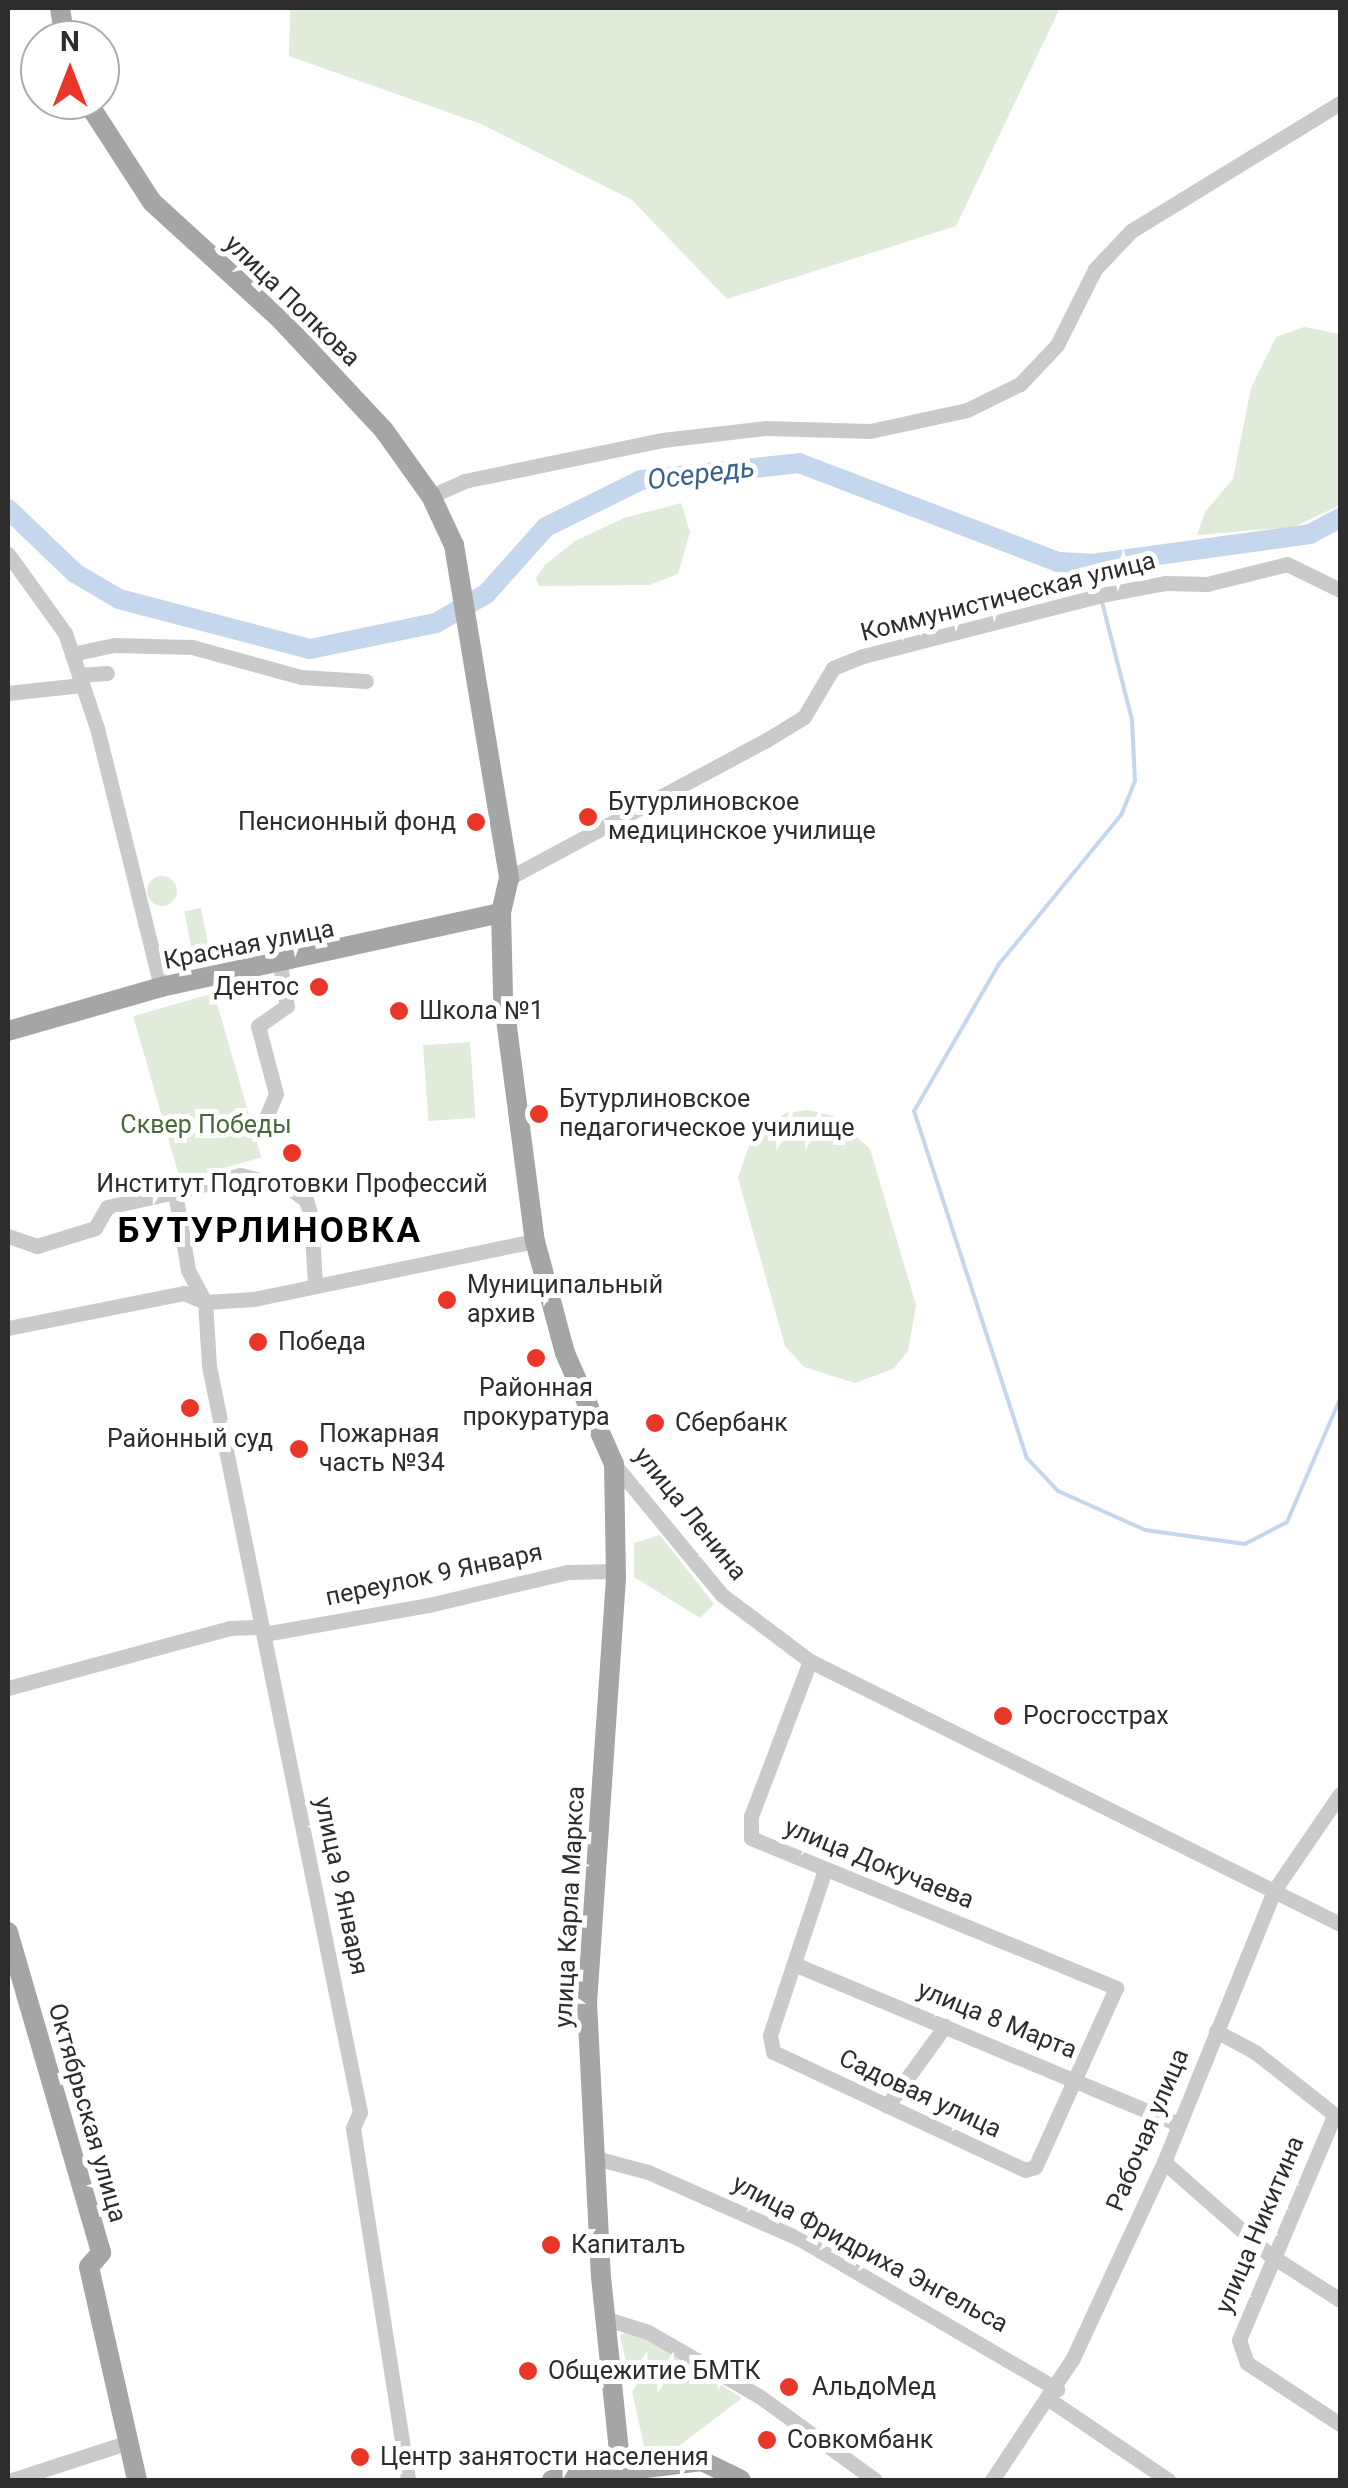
<!DOCTYPE html>
<meta charset="utf-8">
<style>
body{margin:0}
#map{position:relative;width:1348px;height:2488px;overflow:hidden;background:#fff;font-family:Roboto,sans-serif}
div>[style]{position:absolute}
.green>*{inset:0;background:#e0ebd9;transform-origin:0 0}
.round{border-radius:50%}
.stream>*{height:4px;margin:-2px;padding:0 2px;transform-origin:2px;border-radius:2px;background:#c5d7ec}
.river>*{height:20px;margin:-10px;padding:0 10px;transform-origin:10px;border-radius:10px;background:#c5d7ec}
.minor>*{height:15px;margin:-7.5px;padding:0 7.5px;transform-origin:7.5px;border-radius:7.5px;background:#cacaca}
.major>*{height:20px;margin:-10px;padding:0 10px;transform-origin:10px;border-radius:10px;background:#a5a5a5}
.dots>*{width:28px;height:28px;translate:-50% -50%;box-sizing:border-box;border:5px solid #fff;border-radius:50%}
span{translate:-50% -50%;white-space:nowrap;text-align:center;line-height:1.15;-webkit-text-stroke:10px #fff;paint-order:stroke}
.street-label{font-size:25px;color:#2d2d2d}
.poi-label{font-size:25px;color:#2d2d2d}
.left{translate:0 -50%;text-align:left}
.right{translate:-100% -50%;text-align:right}
.park-label{font-size:25px;color:#496939}
.water-label{font-size:28px;color:#396290;font-style:italic}
.district-label{font-size:35px;color:#000;font-weight:700;letter-spacing:2.5px}
.frame{position:absolute;inset:0;border:10px solid #2d2d2d;pointer-events:none}
.north{position:absolute;left:20px;top:20px;width:100px;height:100px;box-sizing:border-box;background:#fff;border:2px solid #ababab;border-radius:50%;rotate:0deg;font-size:28px;font-weight:700;line-height:40px;text-align:center;color:#2d2d2d}
.north::after{content:'';display:block;margin:auto;width:35px;height:45px;background:#ea3629;clip-path:polygon(50% 0,100% 100%,50% 72%,0 100%)}
</style>
<div id="map">
<div class="green">
<div style="clip-path:polygon(290px 8px,1060px 8px,956px 226px,727px 299px,632px 200px,481px 124px,289px 56px)"></div>
<div style="clip-path:polygon(1304px 327px,1340px 334px,1340px 505px,1294px 527px,1197px 535px,1205px 512px,1233px 479px,1251px 388px,1276px 337px)"></div>
<div style="clip-path:polygon(681px 503px,690px 532px,678px 574px,649px 585px,539px 586px,536px 578px,545px 565px,575px 541px,624px 518px)"></div>
<div class="round" style="left:147px;top:876px;width:30px;height:30px"></div>
<div style="left:201px;top:908px;width:47px;height:17px;rotate:79deg"></div>
<div style="left:214px;top:993px;width:171px;height:84px;rotate:74deg"></div>
<div style="left:470px;top:1042px;width:76px;height:47px;rotate:86deg"></div>
<div style="clip-path:polygon(808px 1110px,834px 1116px,870px 1149px,916px 1305px,908px 1351px,893px 1369px,855px 1383px,804px 1367px,785px 1346px,738px 1178px,752px 1137px,786px 1113px)"></div>
<div style="clip-path:polygon(660px 1535px,714px 1604px,700px 1618px,634px 1577px,634px 1543px)"></div>
<div style="clip-path:polygon(634px 2330px,742px 2398px,663px 2458px,645px 2451px,620px 2335px)"></div>
</div>
<div class="stream">
<div style="left:1092px;top:564px;width:30px;rotate:76deg"></div>
<div style="left:1102px;top:602px;width:122px;rotate:75.7deg"></div>
<div style="left:1132px;top:720px;width:61px;rotate:87.2deg"></div>
<div style="left:1135px;top:781px;width:37px;rotate:112deg"></div>
<div style="left:1121px;top:815px;width:193px;rotate:129.3deg"></div>
<div style="left:999px;top:964px;width:170px;rotate:120deg"></div>
<div style="left:914px;top:1111px;width:365px;rotate:72deg"></div>
<div style="left:1027px;top:1458px;width:45px;rotate:46.8deg"></div>
<div style="left:1058px;top:1491px;width:95px;rotate:24.1deg"></div>
<div style="left:1145px;top:1530px;width:101px;rotate:8deg"></div>
<div style="left:1245px;top:1544px;width:47px;rotate:-27.6deg"></div>
<div style="left:1287px;top:1522px;width:134px;rotate:-66.7deg"></div>
</div>
<div class="river">
<div style="left:8px;top:509px;width:93px;rotate:43.7deg"></div>
<div style="left:75px;top:573px;width:51px;rotate:30.6deg"></div>
<div style="left:119px;top:599px;width:197px;rotate:14.7deg"></div>
<div style="left:310px;top:649px;width:129px;rotate:-11.7deg"></div>
<div style="left:436px;top:623px;width:58px;rotate:-30.1deg"></div>
<div style="left:486px;top:594px;width:90px;rotate:-48.2deg"></div>
<div style="left:546px;top:527px;width:106px;rotate:-26.3deg"></div>
<div style="left:641px;top:480px;width:159px;rotate:-6.1deg"></div>
<div style="left:799px;top:463px;width:277px;rotate:20.9deg"></div>
<div style="left:1058px;top:562px;width:34px;rotate:3deg"></div>
<div style="left:1092px;top:564px;width:220px;rotate:-7.8deg"></div>
<div style="left:1310px;top:534px;width:34px;rotate:-28deg"></div>
</div>
<div class="minor">
<div style="left:431px;top:496px;width:36px;rotate:-24deg"></div>
<div style="left:464px;top:481px;width:202px;rotate:-11.7deg"></div>
<div style="left:662px;top:440px;width:105px;rotate:-6.6deg"></div>
<div style="left:766px;top:428px;width:104px;rotate:1.7deg"></div>
<div style="left:870px;top:431px;width:99px;rotate:-12.2deg"></div>
<div style="left:967px;top:410px;width:59px;rotate:-26.1deg"></div>
<div style="left:1020px;top:384px;width:54px;rotate:-46.5deg"></div>
<div style="left:1057px;top:345px;width:85px;rotate:-63.4deg"></div>
<div style="left:1095px;top:269px;width:52px;rotate:-46.5deg"></div>
<div style="left:1131px;top:231px;width:245px;rotate:-31.5deg"></div>
<div style="left:8px;top:554px;width:97px;rotate:54.2deg"></div>
<div style="left:65px;top:633px;width:100px;rotate:71.4deg"></div>
<div style="left:97px;top:728px;width:267px;rotate:76.1deg"></div>
<div style="left:72px;top:654px;width:43px;rotate:-12.1deg"></div>
<div style="left:114px;top:645px;width:78px;rotate:1.5deg"></div>
<div style="left:192px;top:647px;width:113px;rotate:15.4deg"></div>
<div style="left:301px;top:677px;width:65px;rotate:3.5deg"></div>
<div style="left:79px;top:675px;width:28px;rotate:-4deg"></div>
<div style="left:8px;top:693px;width:74px;rotate:-6.2deg"></div>
<div style="left:509px;top:878px;width:290px;rotate:-28.2deg"></div>
<div style="left:765px;top:741px;width:46px;rotate:-31.6deg"></div>
<div style="left:804px;top:717px;width:57px;rotate:-59.4deg"></div>
<div style="left:833px;top:668px;width:32px;rotate:-22deg"></div>
<div style="left:863px;top:656px;width:252px;rotate:-14.3deg"></div>
<div style="left:1107px;top:594px;width:60px;rotate:-10.6deg"></div>
<div style="left:1166px;top:583px;width:41px;rotate:1.4deg"></div>
<div style="left:1207px;top:584px;width:82px;rotate:-14deg"></div>
<div style="left:1287px;top:564px;width:59px;rotate:26.1deg"></div>
<div style="left:264px;top:1122px;width:30px;rotate:-67deg"></div>
<div style="left:276px;top:1094px;width:70px;rotate:-104.8deg"></div>
<div style="left:258px;top:1026px;width:35px;rotate:-35deg"></div>
<div style="left:287px;top:1006px;width:42px;rotate:-99.7deg"></div>
<div style="left:8px;top:1236px;width:31px;rotate:19deg"></div>
<div style="left:37px;top:1246px;width:61px;rotate:-17.2deg"></div>
<div style="left:95px;top:1228px;width:24px;rotate:-60deg"></div>
<div style="left:107px;top:1207px;width:70px;rotate:-12.4deg"></div>
<div style="left:315px;top:1284px;width:68px;rotate:-93.4deg"></div>
<div style="left:311px;top:1216px;width:17px;rotate:-107deg"></div>
<div style="left:306px;top:1200px;width:22px;rotate:-144deg"></div>
<div style="left:288px;top:1187px;width:49px;rotate:-166deg"></div>
<div style="left:240px;top:1175px;width:67px;rotate:165.3deg"></div>
<div style="left:175px;top:1192px;width:79px;rotate:80.5deg"></div>
<div style="left:188px;top:1270px;width:36px;rotate:62deg"></div>
<div style="left:205px;top:1302px;width:64px;rotate:86.4deg"></div>
<div style="left:209px;top:1366px;width:761px;rotate:78.56deg"></div>
<div style="left:360px;top:2112px;width:17px;rotate:114deg"></div>
<div style="left:353px;top:2128px;width:356px;rotate:81.1deg"></div>
<div style="left:8px;top:1328px;width:179px;rotate:-11.2deg"></div>
<div style="left:184px;top:1293px;width:23px;rotate:23deg"></div>
<div style="left:205px;top:1302px;width:49px;rotate:-3.5deg"></div>
<div style="left:254px;top:1299px;width:287px;rotate:-11.7deg"></div>
<div style="left:614px;top:1464px;width:170px;rotate:50.5deg"></div>
<div style="left:722px;top:1595px;width:110px;rotate:36.9deg"></div>
<div style="left:810px;top:1661px;width:592px;rotate:26.39deg"></div>
<div style="left:264px;top:1634px;width:168px;rotate:-10deg"></div>
<div style="left:429px;top:1605px;width:142px;rotate:-13.4deg"></div>
<div style="left:567px;top:1572px;width:49px;rotate:-1.2deg"></div>
<div style="left:810px;top:1661px;width:166px;rotate:110.8deg"></div>
<div style="left:751px;top:1816px;width:22px;rotate:90deg"></div>
<div style="left:751px;top:1838px;width:395px;rotate:22.3deg"></div>
<div style="left:1116px;top:1988px;width:196px;rotate:114.3deg"></div>
<div style="left:1035px;top:2167px;width:10px;rotate:163deg"></div>
<div style="left:1025px;top:2170px;width:278px;rotate:-154.9deg"></div>
<div style="left:773px;top:2052px;width:17px;rotate:-100deg"></div>
<div style="left:770px;top:2035px;width:174px;rotate:-71.6deg"></div>
<div style="left:8px;top:1688px;width:230px;rotate:-15.1deg"></div>
<div style="left:230px;top:1628px;width:32px;rotate:-2deg"></div>
<div style="left:794px;top:1964px;width:417px;rotate:22.6deg"></div>
<div style="left:1216px;top:2031px;width:44px;rotate:28.3deg"></div>
<div style="left:1255px;top:2052px;width:108px;rotate:38.2deg"></div>
<div style="left:887px;top:2106px;width:99px;rotate:-54.1deg"></div>
<div style="left:1334px;top:2116px;width:243px;rotate:113deg"></div>
<div style="left:1239px;top:2340px;width:24px;rotate:71deg"></div>
<div style="left:1247px;top:2363px;width:111px;rotate:33.3deg"></div>
<div style="left:595px;top:2158px;width:55px;rotate:14.8deg"></div>
<div style="left:648px;top:2172px;width:166px;rotate:23.8deg"></div>
<div style="left:800px;top:2239px;width:298px;rotate:30.3deg"></div>
<div style="left:1164px;top:2162px;width:141px;rotate:41.3deg"></div>
<div style="left:1270px;top:2255px;width:83px;rotate:32.7deg"></div>
<div style="left:604px;top:2318px;width:46px;rotate:17.7deg"></div>
<div style="left:648px;top:2332px;width:128px;rotate:30deg"></div>
<div style="left:759px;top:2396px;width:143px;rotate:35.9deg"></div>
<div style="left:1050px;top:2400px;width:143px;rotate:34.1deg"></div>
<div style="left:12px;top:2480px;width:120px;rotate:-18deg"></div>
<div style="left:992px;top:2480px;width:146px;rotate:-56.4deg"></div>
<div style="left:1073px;top:2358px;width:216px;rotate:-65.1deg"></div>
<div style="left:1164px;top:2162px;width:295px;rotate:-67.9deg"></div>
<div style="left:1275px;top:1889px;width:115px;rotate:-55.6deg"></div>
</div>
<div class="major">
<div style="left:60px;top:8px;width:32px;rotate:81deg"></div>
<div style="left:86px;top:100px;width:121px;rotate:57.1deg"></div>
<div style="left:152px;top:202px;width:172px;rotate:42.4deg"></div>
<div style="left:279px;top:318px;width:152px;rotate:46.9deg"></div>
<div style="left:383px;top:429px;width:82px;rotate:54.4deg"></div>
<div style="left:431px;top:496px;width:54px;rotate:64.9deg"></div>
<div style="left:454px;top:545px;width:338px;rotate:80.6deg"></div>
<div style="left:509px;top:878px;width:36px;rotate:103deg"></div>
<div style="left:501px;top:913px;width:83px;rotate:88.6deg"></div>
<div style="left:503px;top:996px;width:247px;rotate:82.6deg"></div>
<div style="left:535px;top:1241px;width:116px;rotate:75deg"></div>
<div style="left:565px;top:1353px;width:121px;rotate:66.2deg"></div>
<div style="left:614px;top:1464px;width:114px;rotate:89deg"></div>
<div style="left:616px;top:1578px;width:425px;rotate:93.9deg"></div>
<div style="left:587px;top:2002px;width:275px;rotate:87.1deg"></div>
<div style="left:601px;top:2277px;width:194px;rotate:84.1deg"></div>
<div style="left:8px;top:1031px;width:159px;rotate:-16deg"></div>
<div style="left:161px;top:987px;width:348px;rotate:-12.3deg"></div>
<div style="left:8px;top:1932px;width:334px;rotate:73.8deg"></div>
<div style="left:101px;top:2253px;width:18px;rotate:131deg"></div>
<div style="left:89px;top:2267px;width:218px;rotate:77.3deg"></div>
<div style="left:552px;top:2480px;width:151px;rotate:-7.2deg"></div>
<div style="left:702px;top:2461px;width:43px;rotate:26deg"></div>
</div>
<div class="dots">
<div style="left:588px;top:817px;background:#ea3629"></div>
<div style="left:476px;top:822px;background:#ea3629"></div>
<div style="left:319px;top:987px;background:#ea3629"></div>
<div style="left:399px;top:1011px;background:#ea3629"></div>
<div style="left:539px;top:1114px;background:#ea3629"></div>
<div style="left:292px;top:1153px;background:#ea3629"></div>
<div style="left:447px;top:1300px;background:#ea3629"></div>
<div style="left:258px;top:1342px;background:#ea3629"></div>
<div style="left:536px;top:1358px;background:#ea3629"></div>
<div style="left:190px;top:1408px;background:#ea3629"></div>
<div style="left:655px;top:1423px;background:#ea3629"></div>
<div style="left:299px;top:1449px;background:#ea3629"></div>
<div style="left:1003px;top:1716px;background:#ea3629"></div>
<div style="left:551px;top:2245px;background:#ea3629"></div>
<div style="left:528px;top:2371px;background:#ea3629"></div>
<div style="left:789px;top:2387px;background:#ea3629"></div>
<div style="left:767px;top:2440px;background:#ea3629"></div>
<div style="left:360px;top:2457px;background:#ea3629"></div>
</div>
<div class="street-label">
<span style="left:292px;top:301px;rotate:44deg">улица Попкова</span>
<span style="left:1008px;top:597px;rotate:-14deg">Коммунистическая улица</span>
<span style="left:249px;top:945px;rotate:-11deg">Красная улица</span>
<span style="left:690px;top:1514px;rotate:51deg">улица Ленина</span>
<span style="left:434px;top:1575px;rotate:-12deg">переулок 9 Января</span>
<span style="left:879px;top:1864px;rotate:22deg">улица Докучаева</span>
<span style="left:341px;top:1886px;rotate:78deg">улица 9 Января</span>
<span style="left:570px;top:1907px;rotate:-87deg">улица Карла Маркса</span>
<span style="left:997px;top:2020px;rotate:22deg">улица 8 Марта</span>
<span style="left:920px;top:2094px;rotate:25deg">Садовая улица</span>
<span style="left:87px;top:2113px;rotate:74deg">Октябрьская улица</span>
<span style="left:1148px;top:2130px;rotate:-67deg">Рабочая улица</span>
<span style="left:1260px;top:2225px;rotate:-67deg">улица Никитина</span>
<span style="left:870px;top:2254px;rotate:28deg">улица Фридриха Энгельса</span>
</div>
<div class="poi-label">
<span class="left" style="left:608px;top:817px">Бутурлиновское<br>медицинское училище</span>
<span class="right" style="left:456px;top:822px">Пенсионный фонд</span>
<span class="right" style="left:299px;top:987px">Дентос</span>
<span class="left" style="left:419px;top:1011px">Школа №1</span>
<span class="left" style="left:559px;top:1114px">Бутурлиновское<br>педагогическое училище</span>
<span style="left:292px;top:1184px">Институт Подготовки Профессий</span>
<span class="left" style="left:467px;top:1300px">Муниципальный<br>архив</span>
<span class="left" style="left:278px;top:1342px">Победа</span>
<span style="left:536px;top:1403px">Районная<br>прокуратура</span>
<span class="left" style="left:675px;top:1423px">Сбербанк</span>
<span class="left" style="left:319px;top:1449px">Пожарная<br>часть №34</span>
<span style="left:190px;top:1439px">Районный суд</span>
<span class="left" style="left:1023px;top:1716px">Росгосстрах</span>
<span class="left" style="left:571px;top:2245px">Капиталъ</span>
<span class="left" style="left:548px;top:2371px">Общежитие БМТК</span>
<span class="left" style="left:812px;top:2387px">АльдоМед</span>
<span class="left" style="left:787px;top:2440px">Совкомбанк</span>
<span class="left" style="left:380px;top:2457px">Центр занятости населения</span>
</div>
<div class="park-label">
<span style="left:206px;top:1125px">Сквер Победы</span>
</div>
<div class="water-label">
<span style="left:701px;top:474px;rotate:-7deg">Осередь</span>
</div>
<div class="district-label">
<span style="left:270px;top:1231px">БУТУРЛИНОВКА</span>
</div>
<div class="frame"></div>
<div class="north">N</div>
</div>
